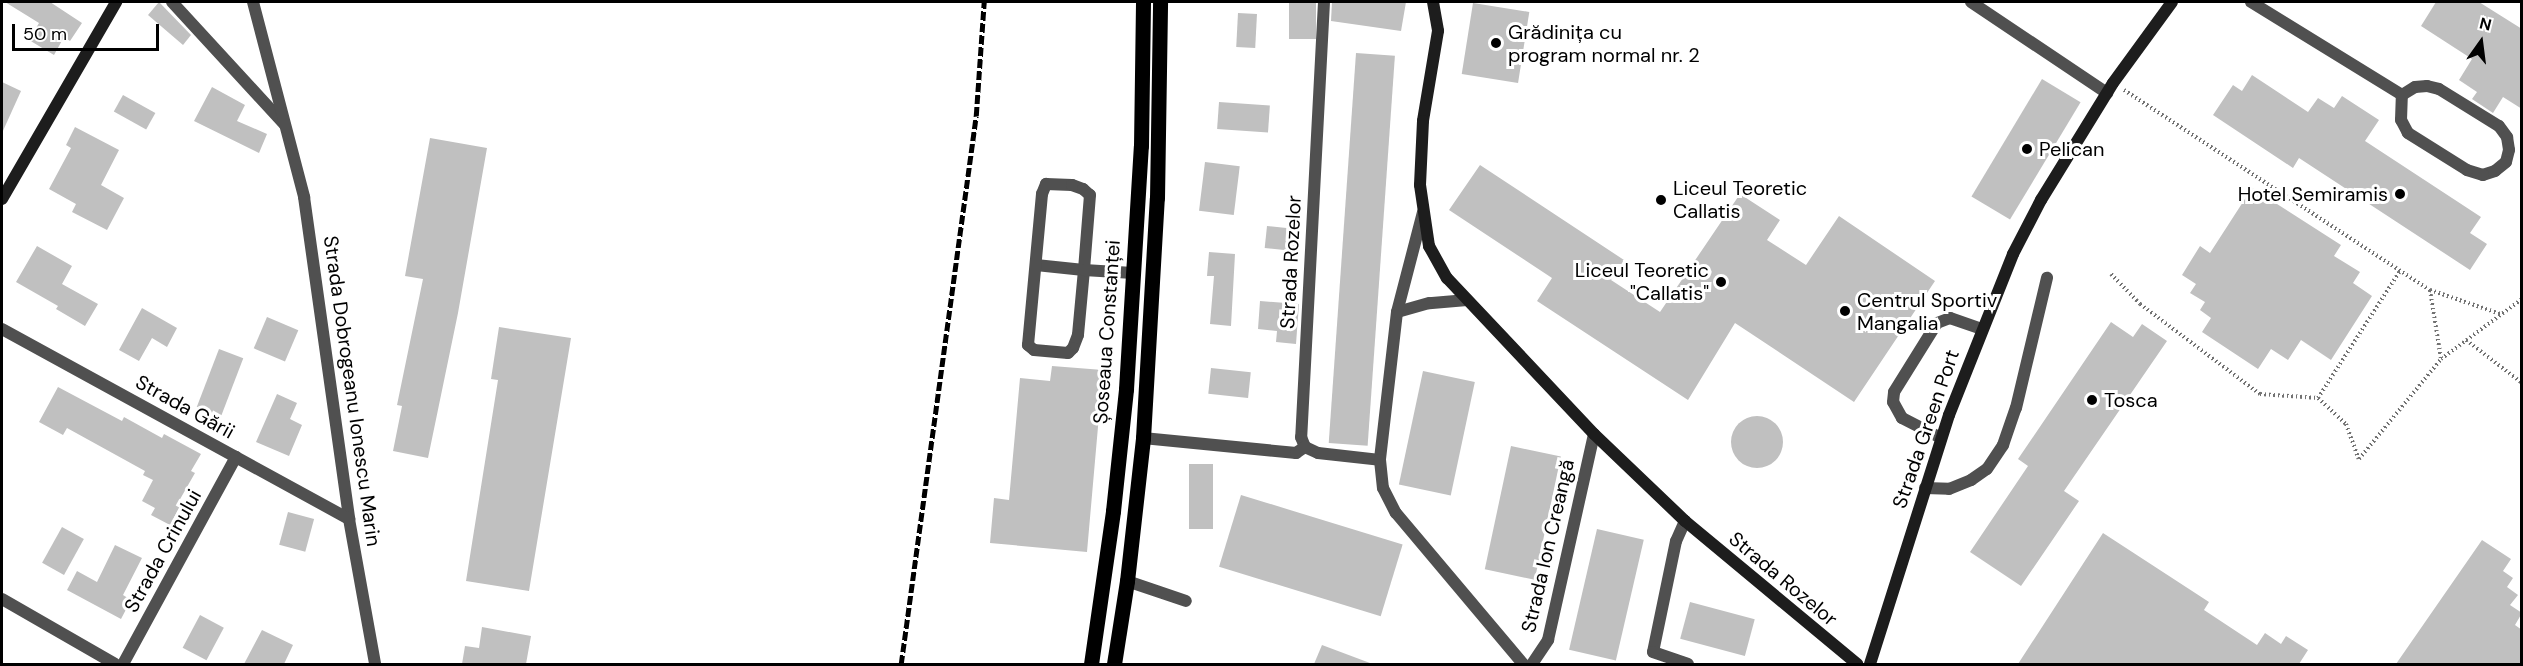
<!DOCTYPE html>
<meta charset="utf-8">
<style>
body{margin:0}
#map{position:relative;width:2523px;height:666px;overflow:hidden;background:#fff;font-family:"DM Sans",sans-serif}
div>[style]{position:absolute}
.building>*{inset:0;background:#c0c0c0;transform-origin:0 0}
.round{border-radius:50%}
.path>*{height:4px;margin-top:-2px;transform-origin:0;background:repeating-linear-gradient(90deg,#727272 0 1.5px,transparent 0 4.5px)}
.lane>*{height:12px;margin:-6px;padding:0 6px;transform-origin:6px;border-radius:6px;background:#505050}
.street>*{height:12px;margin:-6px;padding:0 6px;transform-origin:6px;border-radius:6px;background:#505050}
.secondary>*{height:12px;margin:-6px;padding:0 6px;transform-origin:6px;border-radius:6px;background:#1d1d1d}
.primary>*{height:15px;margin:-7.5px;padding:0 7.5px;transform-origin:7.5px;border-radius:7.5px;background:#000}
.rail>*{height:4.5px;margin-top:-2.25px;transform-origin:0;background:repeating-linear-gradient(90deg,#000 0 9px,transparent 0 12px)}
.dots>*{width:16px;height:16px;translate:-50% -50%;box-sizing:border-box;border:3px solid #fff;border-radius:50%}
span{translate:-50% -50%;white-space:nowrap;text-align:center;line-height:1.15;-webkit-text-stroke:6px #fff;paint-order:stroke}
.poi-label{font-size:20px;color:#000}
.left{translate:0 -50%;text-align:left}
.right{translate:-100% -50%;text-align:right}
.street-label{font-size:20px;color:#000}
.frame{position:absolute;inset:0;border:3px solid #000;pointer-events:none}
.north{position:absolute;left:2451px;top:12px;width:60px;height:60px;-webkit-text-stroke:4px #fff;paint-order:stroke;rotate:14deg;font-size:16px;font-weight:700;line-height:24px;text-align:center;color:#000}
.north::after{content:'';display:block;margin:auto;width:21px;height:27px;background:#000;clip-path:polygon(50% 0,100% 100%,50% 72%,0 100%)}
.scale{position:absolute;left:12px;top:24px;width:147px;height:27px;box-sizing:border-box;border:3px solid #000;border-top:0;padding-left:8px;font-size:18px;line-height:21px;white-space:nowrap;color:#000;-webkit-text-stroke:4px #fff;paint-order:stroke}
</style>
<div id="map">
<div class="building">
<div style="clip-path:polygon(5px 2px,50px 2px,82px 23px,70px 41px,64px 37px,54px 55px,29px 40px,39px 23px)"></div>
<div style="clip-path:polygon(159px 2px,191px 35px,183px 45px,148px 15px)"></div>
<div style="left:1289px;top:2px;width:27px;height:37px"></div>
<div style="clip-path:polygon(1332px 2px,1406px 2px,1401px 31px,1331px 21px)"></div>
<div style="clip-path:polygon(2436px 2px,2479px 2px,2522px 29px,2522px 109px,2503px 97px,2493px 113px,2472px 99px,2477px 92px,2459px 80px,2472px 59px,2421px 26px)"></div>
<div style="left:1473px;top:3px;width:57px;height:72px;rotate:9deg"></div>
<div style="left:1238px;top:13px;width:19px;height:34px;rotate:3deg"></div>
<div style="left:1356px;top:53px;width:39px;height:391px;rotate:4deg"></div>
<div style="clip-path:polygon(2252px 75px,2308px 112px,2318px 98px,2334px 108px,2342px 96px,2379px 120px,2365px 141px,2481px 217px,2470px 233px,2487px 244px,2470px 270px,2299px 158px,2293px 168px,2213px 115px,2233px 85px,2242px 91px)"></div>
<div style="left:2042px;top:79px;width:45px;height:137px;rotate:31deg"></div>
<div style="clip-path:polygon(2px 82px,21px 91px,2px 133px)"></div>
<div style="clip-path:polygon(212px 87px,245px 105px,237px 121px,267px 134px,259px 153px,194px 121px)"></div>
<div style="left:123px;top:95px;width:37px;height:19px;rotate:29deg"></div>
<div style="left:1219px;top:102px;width:51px;height:27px;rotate:4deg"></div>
<div style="clip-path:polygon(75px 127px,119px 150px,101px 185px,124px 198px,107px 230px,72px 212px,76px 204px,49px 189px,71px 148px,66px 145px)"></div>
<div style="clip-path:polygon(430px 138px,487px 148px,458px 313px,428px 458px,393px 451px,402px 406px,397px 405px,423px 279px,405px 276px)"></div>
<div style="left:1205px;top:162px;width:35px;height:49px;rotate:7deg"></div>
<div style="clip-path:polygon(1480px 165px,1624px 260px,1611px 280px,1660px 312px,1740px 194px,1780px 220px,1767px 240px,1806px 265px,1839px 216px,1935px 281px,1854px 402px,1735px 323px,1688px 400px,1537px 301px,1552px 278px,1449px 210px)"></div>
<div style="clip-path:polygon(2252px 188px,2341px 245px,2334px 256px,2360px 272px,2353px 283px,2372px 296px,2331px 360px,2301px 340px,2288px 360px,2271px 349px,2258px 369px,2202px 332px,2211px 318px,2200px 310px,2205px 302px,2190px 293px,2196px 284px,2182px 275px,2200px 246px,2210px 253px)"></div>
<div style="left:1267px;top:226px;width:29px;height:22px;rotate:6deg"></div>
<div style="clip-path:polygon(37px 246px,72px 266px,62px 284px,98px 304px,85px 326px,56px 309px,58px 306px,16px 282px)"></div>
<div style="clip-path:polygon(1209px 252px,1235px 254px,1231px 326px,1210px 324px,1214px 276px,1207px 276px)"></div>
<div style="clip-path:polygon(1260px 301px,1299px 304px,1296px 344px,1276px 342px,1277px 331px,1258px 329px)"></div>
<div style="clip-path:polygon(142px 308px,177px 328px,167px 347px,152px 338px,139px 361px,119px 350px)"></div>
<div style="left:267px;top:317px;width:34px;height:34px;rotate:23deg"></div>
<div style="clip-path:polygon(2111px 322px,2133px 337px,2142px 324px,2167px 341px,2064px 491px,2079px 501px,2021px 586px,1970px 552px,2028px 466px,2018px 459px)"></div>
<div style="clip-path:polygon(499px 327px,571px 338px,529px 591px,466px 581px,498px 380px,491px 379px)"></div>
<div style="left:219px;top:349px;width:26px;height:62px;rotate:21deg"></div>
<div style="clip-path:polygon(1052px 366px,1103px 370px,1087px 552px,990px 543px,994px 498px,1009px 500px,1020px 378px,1050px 381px)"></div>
<div style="left:1211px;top:368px;width:40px;height:26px;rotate:6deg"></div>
<div style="left:1423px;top:371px;width:53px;height:116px;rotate:12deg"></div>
<div style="clip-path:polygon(58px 387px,122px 421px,124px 417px,162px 438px,164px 434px,201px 454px,191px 471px,195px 473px,179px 501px,182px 502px,170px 525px,151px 515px,155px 508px,142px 501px,153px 480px,143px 475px,145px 471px,67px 428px,63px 435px,39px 422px)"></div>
<div style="clip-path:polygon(277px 394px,297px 403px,290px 419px,302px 425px,289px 456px,256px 442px)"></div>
<div class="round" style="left:1731px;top:416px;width:52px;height:52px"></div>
<div style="left:1511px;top:446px;width:51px;height:126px;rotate:12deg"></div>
<div style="left:1189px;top:464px;width:24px;height:65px"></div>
<div style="left:1241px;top:495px;width:169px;height:75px;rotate:17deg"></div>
<div style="left:288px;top:512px;width:27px;height:34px;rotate:15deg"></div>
<div style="left:62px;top:527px;width:25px;height:41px;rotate:29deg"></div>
<div style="left:1597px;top:529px;width:48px;height:124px;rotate:13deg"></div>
<div style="clip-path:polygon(2103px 533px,2209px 602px,2204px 610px,2257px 645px,2265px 633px,2281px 644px,2286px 636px,2308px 650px,2299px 664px,2018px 664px)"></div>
<div style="clip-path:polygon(2482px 540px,2511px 559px,2503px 571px,2513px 578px,2507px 587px,2518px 595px,2510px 605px,2522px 613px,2515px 625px,2522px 630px,2522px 664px,2396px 664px)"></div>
<div style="clip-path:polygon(115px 545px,142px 558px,123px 595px,131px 600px,121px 619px,67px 590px,77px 571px,97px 582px)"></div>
<div style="left:1690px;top:602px;width:67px;height:38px;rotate:15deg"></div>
<div style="left:200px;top:615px;width:27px;height:37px;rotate:28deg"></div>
<div style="clip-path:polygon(482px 627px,531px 636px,526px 664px,462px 664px,465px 646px,479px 648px)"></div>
<div style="clip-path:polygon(262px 630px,293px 645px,284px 664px,244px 664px)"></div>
<div style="clip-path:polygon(1322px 645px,1370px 663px,1369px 664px,1314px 664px)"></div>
</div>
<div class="path">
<div style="left:2124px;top:90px;width:366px;rotate:33.2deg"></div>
<div style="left:2430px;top:290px;width:75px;rotate:18.7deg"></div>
<div style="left:2111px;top:274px;width:42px;rotate:46deg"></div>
<div style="left:2140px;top:304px;width:150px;rotate:36.9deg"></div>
<div style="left:2260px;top:394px;width:58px;rotate:3.9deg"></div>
<div style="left:2318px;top:398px;width:151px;rotate:-57.2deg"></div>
<div style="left:2430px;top:290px;width:70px;rotate:80.9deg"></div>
<div style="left:2466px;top:340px;width:71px;rotate:37.5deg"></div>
<div style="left:2318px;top:398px;width:38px;rotate:43deg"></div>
<div style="left:2346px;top:424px;width:37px;rotate:70deg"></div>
<div style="left:2359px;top:459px;width:129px;rotate:-50.6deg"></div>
<div style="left:2441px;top:359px;width:101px;rotate:-36.5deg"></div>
</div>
<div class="lane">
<div style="left:1324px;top:2px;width:436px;rotate:93deg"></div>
<div style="left:1301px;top:437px;width:11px;rotate:68deg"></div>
<div style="left:1305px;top:447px;width:14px;rotate:25deg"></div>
<div style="left:1318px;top:453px;width:62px;rotate:6.4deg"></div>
<div style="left:1971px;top:2px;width:164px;rotate:33.8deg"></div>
<div style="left:2251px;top:2px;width:177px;rotate:31.6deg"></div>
<div style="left:2427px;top:86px;width:12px;rotate:14deg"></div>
<div style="left:2439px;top:89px;width:70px;rotate:31.7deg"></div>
<div style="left:2499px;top:126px;width:14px;rotate:54deg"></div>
<div style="left:2507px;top:137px;width:13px;rotate:81deg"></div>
<div style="left:2509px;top:150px;width:12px;rotate:104deg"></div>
<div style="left:2506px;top:162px;width:14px;rotate:141deg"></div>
<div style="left:2495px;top:171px;width:13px;rotate:162deg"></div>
<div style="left:2483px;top:175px;width:17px;rotate:-163deg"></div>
<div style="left:2467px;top:170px;width:70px;rotate:-147.9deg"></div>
<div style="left:2408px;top:133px;width:15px;rotate:-118deg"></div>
<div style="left:2401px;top:120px;width:25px;rotate:-88deg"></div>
<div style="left:2402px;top:95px;width:15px;rotate:-32deg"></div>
<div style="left:2415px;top:87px;width:12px;rotate:-5deg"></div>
<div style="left:1036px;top:265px;width:48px;rotate:5.9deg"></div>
<div style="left:1084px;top:270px;width:65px;rotate:95.3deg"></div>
<div style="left:1078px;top:335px;width:14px;rotate:111deg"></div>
<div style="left:1073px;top:348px;width:7px;rotate:135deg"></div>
<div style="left:1068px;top:353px;width:34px;rotate:-175deg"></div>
<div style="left:1034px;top:350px;width:8px;rotate:-140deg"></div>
<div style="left:1028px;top:345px;width:152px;rotate:-84.7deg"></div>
<div style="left:1042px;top:194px;width:11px;rotate:-68deg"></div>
<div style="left:1046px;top:184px;width:26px;rotate:2deg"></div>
<div style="left:1072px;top:185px;width:12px;rotate:20deg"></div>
<div style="left:1083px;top:189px;width:9px;rotate:41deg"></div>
<div style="left:1090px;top:195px;width:75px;rotate:94.6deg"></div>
<div style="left:1084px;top:270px;width:49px;rotate:3.5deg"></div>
<div style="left:1941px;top:438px;width:44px;rotate:-152.9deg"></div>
<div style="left:1902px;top:418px;width:18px;rotate:-119deg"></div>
<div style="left:1893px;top:402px;width:10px;rotate:-84deg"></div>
<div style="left:1894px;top:392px;width:81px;rotate:-58.1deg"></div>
<div style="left:1937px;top:323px;width:14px;rotate:-21deg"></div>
<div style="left:1950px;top:318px;width:34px;rotate:19deg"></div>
<div style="left:1925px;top:488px;width:24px;rotate:2deg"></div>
<div style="left:1949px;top:489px;width:24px;rotate:-22deg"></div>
<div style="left:1971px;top:480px;width:19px;rotate:-35deg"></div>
<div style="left:1987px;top:469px;width:29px;rotate:-56deg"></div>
<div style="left:2003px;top:445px;width:39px;rotate:-71deg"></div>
<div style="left:2016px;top:408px;width:134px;rotate:-76.6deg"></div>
<div style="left:1127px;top:581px;width:62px;rotate:18.7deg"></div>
</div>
<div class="street">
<div style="left:172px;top:2px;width:166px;rotate:47.4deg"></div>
<div style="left:253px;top:2px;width:202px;rotate:75.3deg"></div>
<div style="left:304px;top:197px;width:325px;rotate:82deg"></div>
<div style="left:349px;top:519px;width:147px;rotate:79.8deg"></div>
<div style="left:1467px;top:300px;width:38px;rotate:175deg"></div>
<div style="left:1429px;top:303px;width:33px;rotate:164deg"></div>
<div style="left:1397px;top:312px;width:149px;rotate:96.6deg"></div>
<div style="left:1380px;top:460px;width:28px;rotate:84deg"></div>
<div style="left:1383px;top:488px;width:28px;rotate:63deg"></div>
<div style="left:1396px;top:513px;width:197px;rotate:49.9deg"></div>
<div style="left:1397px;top:312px;width:103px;rotate:-75.4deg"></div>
<div style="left:2px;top:329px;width:396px;rotate:28.7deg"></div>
<div style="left:1143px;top:438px;width:154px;rotate:5.6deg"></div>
<div style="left:1296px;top:453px;width:11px;rotate:-34deg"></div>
<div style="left:1685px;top:521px;width:22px;rotate:114deg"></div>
<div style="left:1676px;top:541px;width:113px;rotate:101.7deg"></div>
<div style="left:1653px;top:652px;width:37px;rotate:19deg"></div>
<div style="left:2px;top:599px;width:130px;rotate:29.9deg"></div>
<div style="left:123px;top:664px;width:236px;rotate:-61.4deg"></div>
<div style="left:1532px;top:664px;width:29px;rotate:-56deg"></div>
<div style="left:1548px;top:640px;width:211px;rotate:-77.4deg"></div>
</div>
<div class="secondary">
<div style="left:1433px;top:2px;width:29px;rotate:80deg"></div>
<div style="left:1438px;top:31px;width:91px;rotate:99.5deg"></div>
<div style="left:1423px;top:121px;width:64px;rotate:92.7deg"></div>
<div style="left:1420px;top:185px;width:62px;rotate:81.6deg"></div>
<div style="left:1429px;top:246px;width:37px;rotate:61deg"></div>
<div style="left:1447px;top:278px;width:214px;rotate:46.7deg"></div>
<div style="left:1594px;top:434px;width:126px;rotate:43.7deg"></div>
<div style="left:1685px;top:521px;width:224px;rotate:39.7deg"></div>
<div style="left:2px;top:199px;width:228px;rotate:-59.9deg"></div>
<div style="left:1870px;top:664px;width:261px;rotate:-72.4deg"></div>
<div style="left:1949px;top:415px;width:173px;rotate:-68.3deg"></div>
<div style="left:2013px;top:254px;width:61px;rotate:-62.6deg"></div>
<div style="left:2041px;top:200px;width:137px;rotate:-58.4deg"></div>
<div style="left:2113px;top:83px;width:100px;rotate:-53.9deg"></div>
</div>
<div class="primary">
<div style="left:1091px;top:664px;width:155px;rotate:-81.8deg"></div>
<div style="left:1113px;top:511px;width:123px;rotate:-83.9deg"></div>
<div style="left:1126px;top:389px;width:243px;rotate:-86.5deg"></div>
<div style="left:1141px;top:146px;width:144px;rotate:-89.2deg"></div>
<div style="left:1114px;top:664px;width:84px;rotate:-81.1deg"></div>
<div style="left:1127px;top:581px;width:144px;rotate:-83.6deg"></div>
<div style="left:1143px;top:438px;width:240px;rotate:-86.7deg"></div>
<div style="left:1157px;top:198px;width:196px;rotate:-89.1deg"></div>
</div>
<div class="rail">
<div style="left:901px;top:664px;width:553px;rotate:-82.21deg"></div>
<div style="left:976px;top:116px;width:114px;rotate:-86deg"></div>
</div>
<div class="dots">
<div style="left:1496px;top:43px;background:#000"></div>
<div style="left:2027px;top:149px;background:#000"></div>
<div style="left:2400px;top:194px;background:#000"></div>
<div style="left:1661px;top:200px;background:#000"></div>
<div style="left:1721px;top:282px;background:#000"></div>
<div style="left:1845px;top:311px;background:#000"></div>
<div style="left:2092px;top:400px;background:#000"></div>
</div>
<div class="poi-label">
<span class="left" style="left:1508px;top:44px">Grădinița cu<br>program normal nr. 2</span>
<span class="left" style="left:2039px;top:149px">Pelican</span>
<span class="left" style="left:1673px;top:200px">Liceul Teoretic<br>Callatis</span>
<span class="right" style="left:2388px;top:194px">Hotel Semiramis</span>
<span class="right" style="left:1709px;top:282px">Liceul Teoretic<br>"Callatis"</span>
<span class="left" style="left:1857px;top:312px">Centrul Sportiv<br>Mangalia</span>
<span class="left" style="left:2104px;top:400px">Tosca</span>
</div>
<div class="street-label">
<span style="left:1291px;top:262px;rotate:-87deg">Strada Rozelor</span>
<span style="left:1107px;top:332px;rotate:-86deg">Șoseaua Constanței</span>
<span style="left:352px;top:391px;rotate:82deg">Strada Dobrogeanu Ionescu Marin</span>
<span style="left:185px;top:407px;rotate:29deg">Strada Gării</span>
<span style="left:1926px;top:429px;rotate:-71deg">Strada Green Port</span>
<span style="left:1548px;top:546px;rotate:-77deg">Strada Ion Creangă</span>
<span style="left:163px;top:551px;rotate:-61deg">Strada Crinului</span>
<span style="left:1783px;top:579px;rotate:40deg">Strada Rozelor</span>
</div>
<div class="frame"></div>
<div class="north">N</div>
<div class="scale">50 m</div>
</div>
